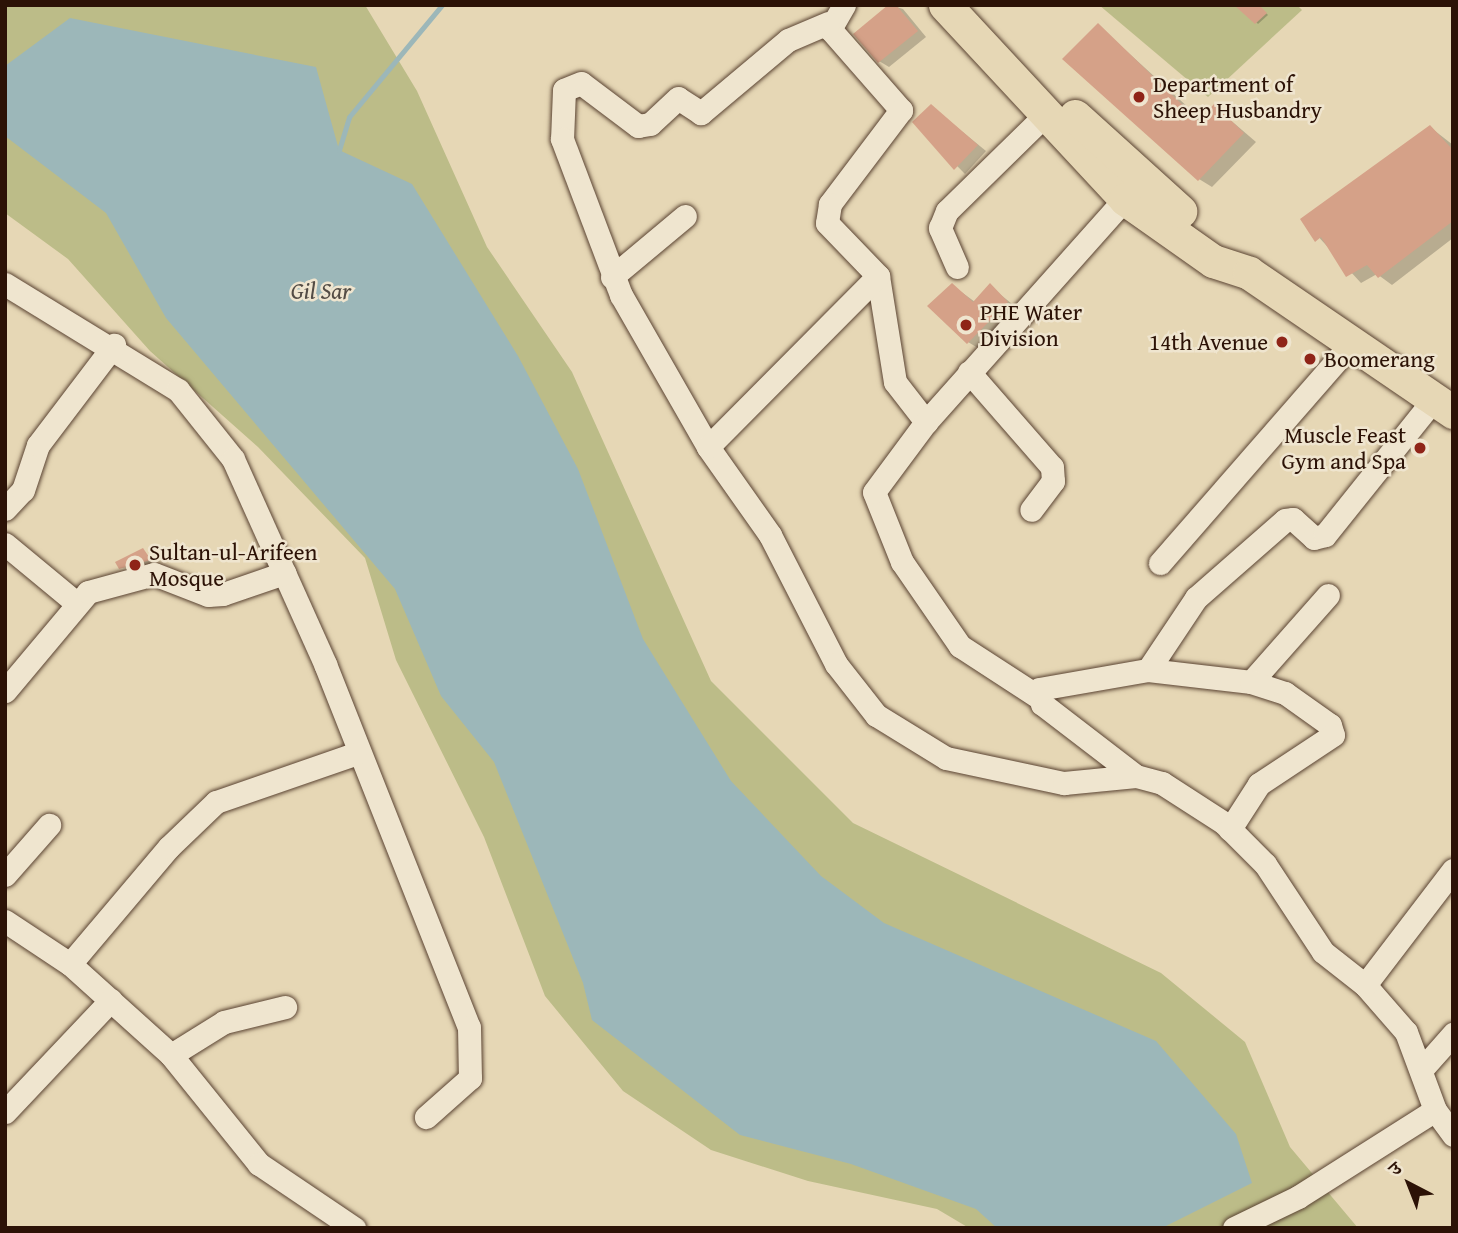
<!DOCTYPE html>
<meta charset="utf-8">
<style>
body{margin:0}
#map{position:relative;width:1458px;height:1233px;overflow:hidden;background:#e6d7b5;font-family:"Gentium Book Plus","Noto Serif Devanagari",serif}
div>[style]{position:absolute}
.green>*{inset:0;background:#bcbc88}
.water>*{inset:0;background:#9cb7b9}
.shadow>*{inset:0;background:#0003}
.stream>*{height:5px;margin:-2.5px;padding:0 2.5px;transform-origin:2.5px;border-radius:2.5px;background:#9cb7b9}
.building>*{inset:0;background:#d5a188}
.roads{filter:drop-shadow(0 0 2px #5a4332) drop-shadow(0 0 2px #5a4332)}
.minor>*{height:23px;margin:-11.5px;padding:0 11.5px;transform-origin:11.5px;border-radius:11.5px;background:#efe5cf}
.highway>*{height:33px;margin:-16.5px;padding:0 16.5px;transform-origin:16.5px;border-radius:16.5px;background:#e6d7b5}
.dots>*{width:19px;height:19px;translate:-50% -50%;box-sizing:border-box;border:4px solid #efe5cf;border-radius:50%}
span{translate:-50% -50%;white-space:nowrap;text-align:center;line-height:1.15;-webkit-text-stroke:5px #efe5cf;paint-order:stroke}
.poi-label{font-size:23px;color:#2c1206}
.left{translate:0 -50%;text-align:left}
.right{translate:-100% -50%;text-align:right}
.water-label{font-size:24px;color:#534c45;font-style:italic}
.frame{position:absolute;inset:0;border:7px solid #2c1206;pointer-events:none}
.north{position:absolute;left:1374px;top:1149px;width:70px;height:70px;-webkit-text-stroke:5px #efe5cf;paint-order:stroke;rotate:318deg;font-size:19px;font-weight:700;line-height:28px;text-align:center;color:#2c1206}
.north::after{content:'';display:block;margin:auto;width:24px;height:32px;background:#2c1206;clip-path:polygon(50% 0,100% 100%,50% 72%,0 100%)}
</style>
<div id="map">
<div class="green">
<div style="clip-path:polygon(5px 5px,365px 5px,417px 91px,487px 247px,572px 372px,711px 681px,853px 823px,1161px 973px,1245px 1042px,1290px 1147px,1358px 1228px,969px 1228px,937px 1209px,808px 1181px,711px 1150px,623px 1091px,545px 996px,484px 837px,396px 660px,365px 558px,258px 447px,150px 351px,68px 259px,5px 213px)"></div>
<div style="clip-path:polygon(1099px 5px,1297px 5px,1302px 10px,1208px 97px)"></div>
</div>
<div class="water">
<div style="clip-path:polygon(70px 18px,316px 67px,339px 150px,412px 184px,518px 356px,578px 469px,643px 639px,731px 781px,821px 876px,884px 923px,1156px 1041px,1236px 1134px,1252px 1183px,1162px 1228px,997px 1228px,976px 1209px,851px 1164px,740px 1135px,592px 1020px,583px 983px,494px 762px,441px 696px,395px 589px,166px 318px,106px 213px,5px 136px,5px 66px)"></div>
</div>
<div class="shadow">
<div style="clip-path:polygon(890px 5px,903px 9px,926px 37px,889px 67px,879px 61px)"></div>
<div style="clip-path:polygon(1258px 5px,1268px 15px,1258px 24px,1256px 22px)"></div>
<div style="clip-path:polygon(1098px 25px,1202px 120px,1214px 106px,1256px 142px,1212px 187px,1199px 179px)"></div>
<div style="clip-path:polygon(931px 106px,986px 151px,965px 174px,914px 122px)"></div>
<div style="clip-path:polygon(1430px 127px,1453px 145px,1453px 238px,1392px 285px,1377px 274px,1361px 283px,1302px 219px)"></div>
<div style="clip-path:polygon(952px 285px,975px 302px,990px 286px,1017px 308px,978px 348px,968px 342px)"></div>
<div style="clip-path:polygon(143px 550px,155px 564px,120px 568px)"></div>
</div>
<div class="stream">
<div style="left:339px;top:150px;width:34px;rotate:-73deg"></div>
<div style="left:349px;top:117px;width:146px;rotate:-50.3deg"></div>
</div>
<div class="building">
<div style="clip-path:polygon(888px 5px,896px 5px,918px 31px,878px 63px,853px 34px)"></div>
<div style="clip-path:polygon(1234px 5px,1259px 5px,1267px 13px,1255px 24px)"></div>
<div style="clip-path:polygon(1098px 23px,1199px 121px,1214px 104px,1244px 133px,1198px 181px,1062px 59px)"></div>
<div style="clip-path:polygon(931px 104px,978px 145px,954px 170px,912px 122px)"></div>
<div style="clip-path:polygon(1430px 125px,1453px 150px,1453px 221px,1378px 278px,1367px 265px,1346px 277px,1321px 237px,1315px 242px,1300px 219px)"></div>
<div style="clip-path:polygon(952px 283px,973px 302px,990px 283px,1008px 302px,967px 344px,927px 306px)"></div>
<div style="clip-path:polygon(143px 548px,151px 560px,119px 569px,115px 562px)"></div>
</div>
<div class="roads">
<div class="minor">
<div style="left:844px;top:5px;width:28px;rotate:120deg"></div>
<div style="left:830px;top:29px;width:108px;rotate:48.8deg"></div>
<div style="left:901px;top:110px;width:118px;rotate:127.1deg"></div>
<div style="left:830px;top:204px;width:19px;rotate:99deg"></div>
<div style="left:827px;top:223px;width:74px;rotate:46.1deg"></div>
<div style="left:878px;top:276px;width:107px;rotate:80.9deg"></div>
<div style="left:895px;top:382px;width:51px;rotate:52.2deg"></div>
<div style="left:828px;top:23px;width:43px;rotate:157deg"></div>
<div style="left:788px;top:40px;width:114px;rotate:140deg"></div>
<div style="left:701px;top:113px;width:27px;rotate:-147deg"></div>
<div style="left:678px;top:98px;width:38px;rotate:137deg"></div>
<div style="left:650px;top:124px;width:12px;rotate:171deg"></div>
<div style="left:638px;top:126px;width:71px;rotate:-143deg"></div>
<div style="left:581px;top:83px;width:18px;rotate:158deg"></div>
<div style="left:564px;top:90px;width:49px;rotate:92.3deg"></div>
<div style="left:562px;top:139px;width:167px;rotate:69.3deg"></div>
<div style="left:621px;top:295px;width:175px;rotate:60.2deg"></div>
<div style="left:708px;top:447px;width:108px;rotate:54.8deg"></div>
<div style="left:770px;top:535px;width:145px;rotate:62.9deg"></div>
<div style="left:836px;top:664px;width:65px;rotate:51.9deg"></div>
<div style="left:876px;top:715px;width:82px;rotate:31.6deg"></div>
<div style="left:946px;top:758px;width:121px;rotate:12deg"></div>
<div style="left:1064px;top:783px;width:72px;rotate:-5.6deg"></div>
<div style="left:1136px;top:776px;width:27px;rotate:15deg"></div>
<div style="left:1162px;top:783px;width:74px;rotate:32.8deg"></div>
<div style="left:1224px;top:823px;width:58px;rotate:45deg"></div>
<div style="left:1265px;top:864px;width:105px;rotate:56.6deg"></div>
<div style="left:1323px;top:952px;width:53px;rotate:38.2deg"></div>
<div style="left:1365px;top:985px;width:62px;rotate:48.9deg"></div>
<div style="left:1406px;top:1032px;width:83px;rotate:69.6deg"></div>
<div style="left:1435px;top:1110px;width:31px;rotate:54deg"></div>
<div style="left:957px;top:267px;width:43px;rotate:-113.6deg"></div>
<div style="left:940px;top:228px;width:18px;rotate:-68deg"></div>
<div style="left:947px;top:211px;width:137px;rotate:-44.4deg"></div>
<div style="left:612px;top:277px;width:95px;rotate:-39.9deg"></div>
<div style="left:5px;top:284px;width:203px;rotate:31.5deg"></div>
<div style="left:178px;top:390px;width:88px;rotate:51.4deg"></div>
<div style="left:233px;top:459px;width:225px;rotate:65.8deg"></div>
<div style="left:325px;top:664px;width:391px;rotate:68.4deg"></div>
<div style="left:469px;top:1027px;width:51px;rotate:88.9deg"></div>
<div style="left:470px;top:1078px;width:59px;rotate:138.4deg"></div>
<div style="left:969px;top:372px;width:126px;rotate:48.9deg"></div>
<div style="left:1052px;top:467px;width:14px;rotate:86deg"></div>
<div style="left:1053px;top:481px;width:36px;rotate:127deg"></div>
<div style="left:708px;top:447px;width:241px;rotate:-45.2deg"></div>
<div style="left:5px;top:509px;width:26px;rotate:-47deg"></div>
<div style="left:23px;top:490px;width:47px;rotate:-71.6deg"></div>
<div style="left:38px;top:445px;width:126px;rotate:-52.8deg"></div>
<div style="left:5px;top:544px;width:91px;rotate:39.6deg"></div>
<div style="left:1160px;top:563px;width:293px;rotate:-48.9deg"></div>
<div style="left:1148px;top:670px;width:87px;rotate:-56.3deg"></div>
<div style="left:1196px;top:598px;width:118px;rotate:-41.2deg"></div>
<div style="left:1285px;top:520px;width:8px;rotate:-7deg"></div>
<div style="left:1293px;top:519px;width:28px;rotate:42deg"></div>
<div style="left:1314px;top:538px;width:11px;rotate:-15deg"></div>
<div style="left:1325px;top:535px;width:173px;rotate:-51.3deg"></div>
<div style="left:1251px;top:682px;width:116px;rotate:-48.5deg"></div>
<div style="left:5px;top:691px;width:129px;rotate:-50deg"></div>
<div style="left:88px;top:592px;width:68px;rotate:-15.3deg"></div>
<div style="left:154px;top:574px;width:58px;rotate:21.3deg"></div>
<div style="left:208px;top:595px;width:15px;rotate:-4deg"></div>
<div style="left:223px;top:594px;width:65px;rotate:-19deg"></div>
<div style="left:1037px;top:696px;width:92px;rotate:-147deg"></div>
<div style="left:960px;top:646px;width:102px;rotate:-124.6deg"></div>
<div style="left:902px;top:562px;width:75px;rotate:-111.8deg"></div>
<div style="left:874px;top:492px;width:87px;rotate:-53.4deg"></div>
<div style="left:926px;top:422px;width:299px;rotate:-48.3deg"></div>
<div style="left:1136px;top:776px;width:118px;rotate:-142.5deg"></div>
<div style="left:1042px;top:704px;width:15px;rotate:-101deg"></div>
<div style="left:1039px;top:689px;width:111px;rotate:-9.9deg"></div>
<div style="left:1148px;top:670px;width:104px;rotate:6.6deg"></div>
<div style="left:1251px;top:682px;width:36px;rotate:18deg"></div>
<div style="left:1285px;top:693px;width:55px;rotate:35.4deg"></div>
<div style="left:1330px;top:725px;width:10px;rotate:73deg"></div>
<div style="left:1333px;top:735px;width:89px;rotate:146.5deg"></div>
<div style="left:1259px;top:784px;width:54px;rotate:122.8deg"></div>
<div style="left:5px;top:875px;width:67px;rotate:-48.7deg"></div>
<div style="left:5px;top:921px;width:78px;rotate:33.5deg"></div>
<div style="left:70px;top:964px;width:136px;rotate:42deg"></div>
<div style="left:171px;top:1055px;width:140px;rotate:51.1deg"></div>
<div style="left:259px;top:1164px;width:115px;rotate:34deg"></div>
<div style="left:70px;top:964px;width:153px;rotate:-49.8deg"></div>
<div style="left:169px;top:847px;width:65px;rotate:-43.8deg"></div>
<div style="left:216px;top:802px;width:147px;rotate:-19.1deg"></div>
<div style="left:1365px;top:985px;width:145px;rotate:-52.6deg"></div>
<div style="left:171px;top:1055px;width:62px;rotate:-31.9deg"></div>
<div style="left:224px;top:1022px;width:63px;rotate:-13.8deg"></div>
<div style="left:1422px;top:1069px;width:47px;rotate:-48.5deg"></div>
<div style="left:5px;top:1112px;width:154px;rotate:-46.6deg"></div>
<div style="left:1234px;top:1228px;width:71px;rotate:-25.8deg"></div>
<div style="left:1298px;top:1197px;width:162px;rotate:-32.4deg"></div>
</div>
<div class="highway">
<div style="left:945px;top:5px;width:265px;rotate:47.1deg"></div>
<div style="left:1125px;top:199px;width:108px;rotate:35.2deg"></div>
<div style="left:1213px;top:261px;width:38px;rotate:18deg"></div>
<div style="left:1249px;top:273px;width:247px;rotate:34.3deg"></div>
<div style="left:1075px;top:116px;width:142px;rotate:42.1deg"></div>
</div>
</div>
<div class="dots">
<div style="left:1139px;top:97px;background:#8f2418"></div>
<div style="left:966px;top:325px;background:#8f2418"></div>
<div style="left:1282px;top:342px;background:#8f2418"></div>
<div style="left:1310px;top:359px;background:#8f2418"></div>
<div style="left:1420px;top:448px;background:#8f2418"></div>
<div style="left:135px;top:565px;background:#8f2418"></div>
</div>
<div class="poi-label">
<span class="left" style="left:1153px;top:97px">Department of<br>Sheep Husbandry</span>
<span class="left" style="left:980px;top:325px">PHE Water<br>Division</span>
<span class="right" style="left:1268px;top:342px">14th Avenue</span>
<span class="left" style="left:1324px;top:359px">Boomerang</span>
<span class="right" style="left:1406px;top:448px">Muscle Feast<br>Gym and Spa</span>
<span class="left" style="left:149px;top:565px">Sultan-ul-Arifeen<br>Mosque</span>
</div>
<div class="water-label">
<span style="left:321px;top:291px">Gil Sar</span>
</div>
<div class="frame"></div>
<div class="north">उ</div>
</div>
